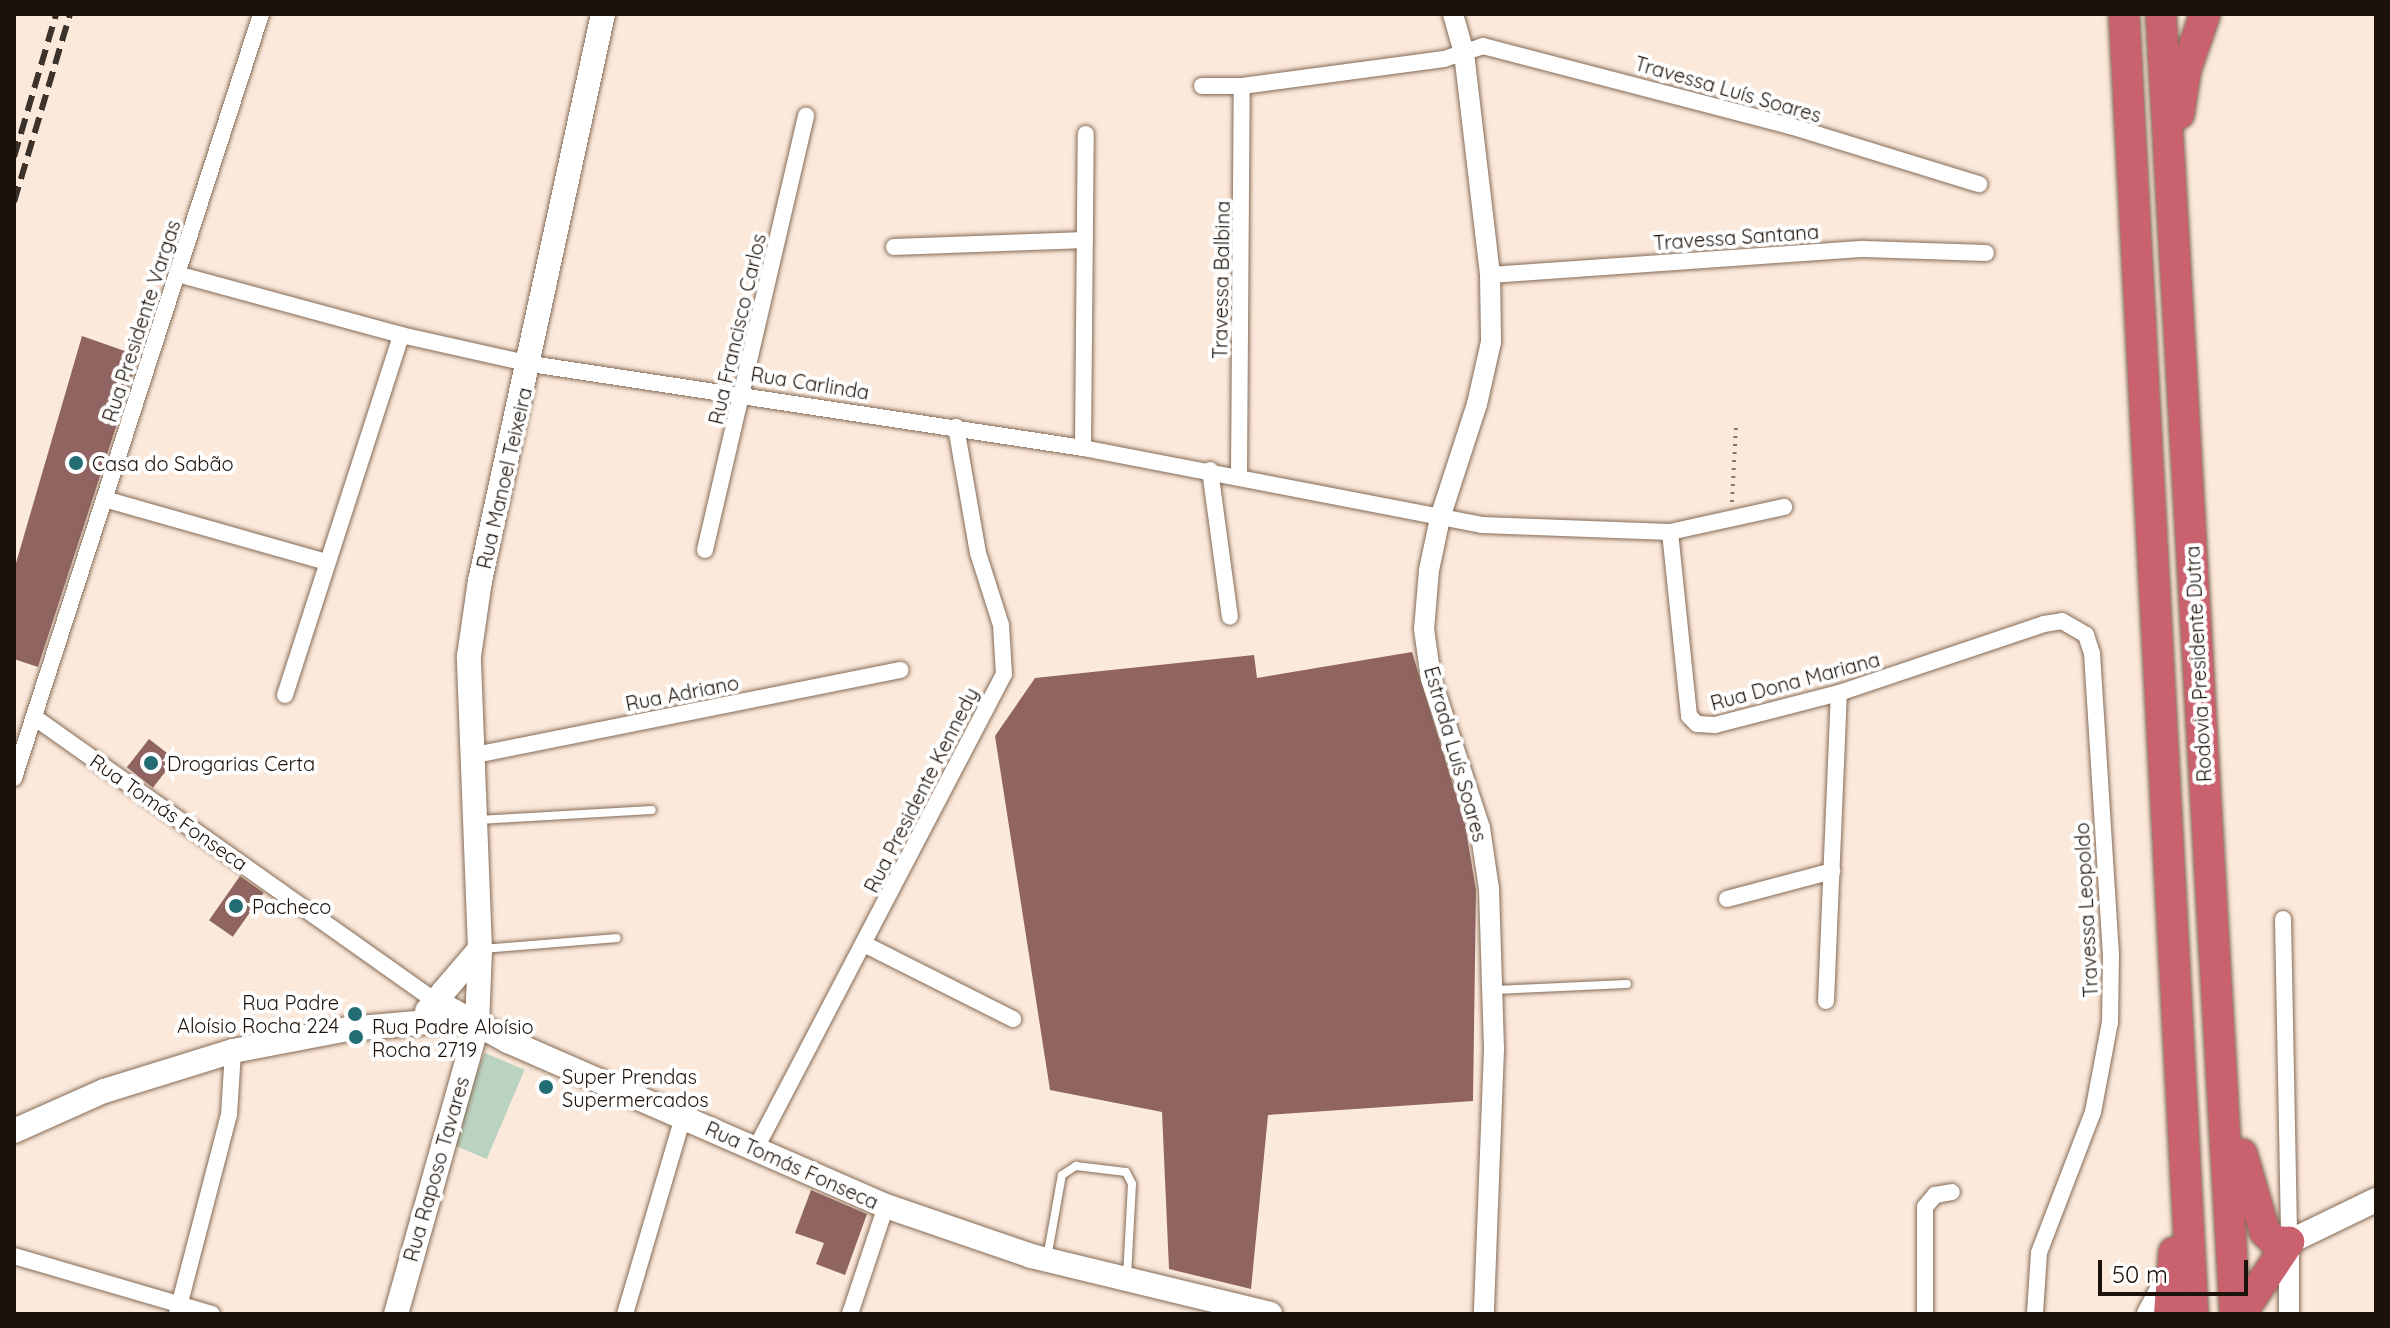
<!DOCTYPE html>
<meta charset="utf-8">
<style>
body{margin:0}
#map{position:relative;width:2390px;height:1328px;overflow:hidden;background:#fbe9db;font-family:Quicksand,sans-serif}
div>[style]{position:absolute}
.green>*{inset:0;background:#bad3c0;transform-origin:0 0}
.building>*{inset:0;background:#8f6461;transform-origin:0 0}
.path>*{height:4px;margin-top:-2px;transform-origin:0;background:repeating-linear-gradient(90deg,#83756a 0 2px,transparent 0 8px)}
.roads{filter:drop-shadow(0 0 2px #846a55) drop-shadow(0 0 2px #846a55)}
.service>*{height:8px;margin:-4px;padding:0 4px;transform-origin:4px;border-radius:4px;background:#fff}
.minor>*{height:16px;margin:-8px;padding:0 8px;transform-origin:8px;border-radius:8px;background:#fff}
.tertiary>*{height:20px;margin:-10px;padding:0 10px;transform-origin:10px;border-radius:10px;background:#fff}
.secondary>*{height:24px;margin:-12px;padding:0 12px;transform-origin:12px;border-radius:12px;background:#fff}
.motorway>*{height:30px;margin:-15px;padding:0 15px;transform-origin:15px;border-radius:15px;background:#ca616f}
.rail>*{height:6px;margin-top:-3px;transform-origin:0;background:repeating-linear-gradient(90deg,#3d3229 0 16px,transparent 0 24px)}
.dots>*{width:22px;height:22px;translate:-50% -50%;box-sizing:border-box;border:4px solid #fff;border-radius:50%}
span{translate:-50% -50%;white-space:nowrap;text-align:center;line-height:1.15;-webkit-text-stroke:8px #fff;paint-order:stroke}
.street-label{font-size:20px;color:#1c120a}
.poi-label{font-size:20px;color:#1c120a}
.left{translate:0 -50%;text-align:left}
.right{translate:-100% -50%;text-align:right}
.frame{position:absolute;inset:0;border:16px solid #1c120a;pointer-events:none}
.scale{position:absolute;left:2098px;top:1260px;width:150px;height:36px;box-sizing:border-box;border:4px solid #1c120a;border-top:0;padding-left:10px;font-size:24px;line-height:28px;white-space:nowrap;color:#1c120a;-webkit-text-stroke:6px #fff;paint-order:stroke}
</style>
<div id="map">
<div class="green">
<div style="left:485px;top:1053px;width:43px;height:97px;rotate:23deg"></div>
</div>
<div class="building">
<div style="clip-path:polygon(82px 336px,139px 356px,38px 667px,14px 659px,14px 570px)"></div>
<div style="clip-path:polygon(1412px 652px,1465px 824px,1476px 890px,1473px 1101px,1268px 1115px,1251px 1289px,1169px 1269px,1162px 1112px,1050px 1090px,995px 736px,1035px 678px,1254px 655px,1257px 678px)"></div>
<div style="left:149px;top:739px;width:33px;height:36px;rotate:38deg"></div>
<div style="left:240px;top:876px;width:29px;height:54px;rotate:35deg"></div>
<div style="clip-path:polygon(811px 1190px,867px 1214px,845px 1275px,816px 1264px,824px 1243px,795px 1233px)"></div>
</div>
<div class="path">
<div style="left:1732px;top:502px;width:77px;rotate:-87deg"></div>
</div>
<div class="roads">
<div class="service">
<div style="left:478px;top:820px;width:174px;rotate:-3.3deg"></div>
<div style="left:483px;top:949px;width:134px;rotate:-4.7deg"></div>
<div style="left:1494px;top:990px;width:133px;rotate:-2.6deg"></div>
<div style="left:1047px;top:1258px;width:84px;rotate:-79.8deg"></div>
<div style="left:1062px;top:1175px;width:17px;rotate:-33deg"></div>
<div style="left:1076px;top:1166px;width:50px;rotate:6.8deg"></div>
<div style="left:1126px;top:1172px;width:13px;rotate:63deg"></div>
<div style="left:1132px;top:1184px;width:92px;rotate:93.1deg"></div>
</div>
<div class="minor">
<div style="left:1202px;top:86px;width:40px"></div>
<div style="left:1242px;top:86px;width:204px;rotate:-7.6deg"></div>
<div style="left:1444px;top:59px;width:41px;rotate:-18.4deg"></div>
<div style="left:1483px;top:46px;width:317px;rotate:14.6deg"></div>
<div style="left:1790px;top:126px;width:198px;rotate:17.1deg"></div>
<div style="left:894px;top:247px;width:191px;rotate:-2.1deg"></div>
<div style="left:177px;top:274px;width:232px;rotate:15.2deg"></div>
<div style="left:401px;top:335px;width:133px;rotate:12.6deg"></div>
<div style="left:531px;top:364px;width:558px;rotate:8.65deg"></div>
<div style="left:1083px;top:448px;width:406px;rotate:10.9deg"></div>
<div style="left:1482px;top:525px;width:188px;rotate:2.1deg"></div>
<div style="left:1670px;top:532px;width:117px;rotate:-12.4deg"></div>
<div style="left:1490px;top:275px;width:375px;rotate:-4deg"></div>
<div style="left:1864px;top:249px;width:122px;rotate:1.9deg"></div>
<div style="left:1083px;top:448px;width:314px;rotate:-89.5deg"></div>
<div style="left:1210px;top:470px;width:148px;rotate:82.3deg"></div>
<div style="left:1239px;top:476px;width:390px;rotate:-89.6deg"></div>
<div style="left:104px;top:499px;width:231px;rotate:15.8deg"></div>
<div style="left:1670px;top:532px;width:185px;rotate:84.1deg"></div>
<div style="left:1689px;top:716px;width:11px;rotate:45deg"></div>
<div style="left:1697px;top:724px;width:18px;rotate:3deg"></div>
<div style="left:1715px;top:725px;width:128px;rotate:-14.5deg"></div>
<div style="left:1839px;top:693px;width:216px;rotate:-18.6deg"></div>
<div style="left:2044px;top:624px;width:18px;rotate:-9deg"></div>
<div style="left:2062px;top:621px;width:28px;rotate:30deg"></div>
<div style="left:2086px;top:635px;width:19px;rotate:72deg"></div>
<div style="left:2092px;top:653px;width:302px;rotate:86.4deg"></div>
<div style="left:2111px;top:954px;width:68px;rotate:90.8deg"></div>
<div style="left:2110px;top:1022px;width:92px;rotate:100.7deg"></div>
<div style="left:2093px;top:1112px;width:151px;rotate:111deg"></div>
<div style="left:2039px;top:1253px;width:61px;rotate:93.8deg"></div>
<div style="left:705px;top:550px;width:446px;rotate:-76.9deg"></div>
<div style="left:285px;top:695px;width:378px;rotate:-72.1deg"></div>
<div style="left:34px;top:717px;width:491px;rotate:35.3deg"></div>
<div style="left:470px;top:756px;width:439px;rotate:-11.3deg"></div>
<div style="left:14px;top:778px;width:803px;rotate:-72.08deg"></div>
<div style="left:1727px;top:899px;width:109px;rotate:-14.9deg"></div>
<div style="left:2283px;top:919px;width:323px;rotate:88.9deg"></div>
<div style="left:864px;top:944px;width:167px;rotate:26.7deg"></div>
<div style="left:1826px;top:1001px;width:308px;rotate:-87.6deg"></div>
<div style="left:756px;top:1148px;width:535px;rotate:-62.38deg"></div>
<div style="left:1004px;top:674px;width:49px;rotate:-93.5deg"></div>
<div style="left:1001px;top:625px;width:76px;rotate:-107.7deg"></div>
<div style="left:978px;top:553px;width:128px;rotate:-99.9deg"></div>
<div style="left:14px;top:1256px;width:206px;rotate:16.3deg"></div>
<div style="left:177px;top:1314px;width:206px;rotate:-75.4deg"></div>
<div style="left:229px;top:1115px;width:64px;rotate:-86.4deg"></div>
<div style="left:625px;top:1314px;width:205px;rotate:-73.6deg"></div>
<div style="left:850px;top:1314px;width:114px;rotate:-71.6deg"></div>
<div style="left:1925px;top:1314px;width:107px;rotate:-90deg"></div>
<div style="left:1925px;top:1207px;width:16px;rotate:-50deg"></div>
<div style="left:1935px;top:1195px;width:17px;rotate:-10deg"></div>
</div>
<div class="tertiary">
<div style="left:1453px;top:14px;width:41px;rotate:74.2deg"></div>
<div style="left:1464px;top:53px;width:224px;rotate:83.3deg"></div>
<div style="left:1490px;top:275px;width:67px;rotate:89.1deg"></div>
<div style="left:1491px;top:342px;width:64px;rotate:102.7deg"></div>
<div style="left:1477px;top:404px;width:120px;rotate:108deg"></div>
<div style="left:1440px;top:518px;width:53px;rotate:101.9deg"></div>
<div style="left:1429px;top:570px;width:59px;rotate:94.8deg"></div>
<div style="left:1424px;top:629px;width:50px;rotate:82deg"></div>
<div style="left:1431px;top:679px;width:157px;rotate:71.8deg"></div>
<div style="left:1480px;top:828px;width:62px;rotate:81.6deg"></div>
<div style="left:1489px;top:889px;width:160px;rotate:88.2deg"></div>
<div style="left:1494px;top:1049px;width:265px;rotate:92.2deg"></div>
<div style="left:2289px;top:1314px;width:72px;rotate:-90deg"></div>
</div>
<div class="secondary">
<div style="left:435px;top:1001px;width:83px;rotate:28.7deg"></div>
<div style="left:508px;top:1041px;width:412px;rotate:23.6deg"></div>
<div style="left:886px;top:1206px;width:153px;rotate:19deg"></div>
<div style="left:1031px;top:1256px;width:246px;rotate:13.6deg"></div>
<div style="left:427px;top:1011px;width:82px;rotate:-49.5deg"></div>
<div style="left:14px;top:1131px;width:98px;rotate:-24deg"></div>
<div style="left:104px;top:1091px;width:135px;rotate:-17.2deg"></div>
<div style="left:233px;top:1051px;width:117px;rotate:-10.8deg"></div>
<div style="left:348px;top:1029px;width:115px;rotate:-5deg"></div>
<div style="left:2289px;top:1242px;width:97px;rotate:-25.8deg"></div>
<div style="left:396px;top:1314px;width:300px;rotate:-74.3deg"></div>
<div style="left:477px;top:1025px;width:76px;rotate:-87.7deg"></div>
<div style="left:480px;top:949px;width:293px;rotate:-92.2deg"></div>
<div style="left:469px;top:656px;width:76px;rotate:-81.7deg"></div>
<div style="left:480px;top:581px;width:580px;rotate:-77.76deg"></div>
<div style="left:2149px;top:1314px;width:40px;rotate:-62deg"></div>
</div>
<div class="motorway">
<div style="left:2124px;top:14px;width:1302px;rotate:86.96deg"></div>
<div style="left:2161px;top:14px;width:1302px;rotate:86.74deg"></div>
<div style="left:2179px;top:114px;width:46px;rotate:-81.2deg"></div>
<div style="left:2186px;top:69px;width:58px;rotate:-70.9deg"></div>
<div style="left:2242px;top:1154px;width:81px;rotate:73.6deg"></div>
<div style="left:2265px;top:1232px;width:13px;rotate:45deg"></div>
<div style="left:2274px;top:1241px;width:15px;rotate:4deg"></div>
<div style="left:2169px;top:1314px;width:62px;rotate:-85.4deg"></div>
<div style="left:2241px;top:1314px;width:87px;rotate:-56.3deg"></div>
</div>
</div>
<div class="rail">
<div style="left:14px;top:157px;width:149px;rotate:-73.6deg"></div>
<div style="left:14px;top:202px;width:196px;rotate:-73.4deg"></div>
</div>
<div class="dots">
<div style="left:76px;top:463px;background:#226c74"></div>
<div style="left:151px;top:763px;background:#226c74"></div>
<div style="left:236px;top:906px;background:#226c74"></div>
<div style="left:355px;top:1014px;background:#226c74"></div>
<div style="left:356px;top:1037px;background:#226c74"></div>
<div style="left:546px;top:1087px;background:#226c74"></div>
</div>
<div class="street-label">
<span style="left:1728px;top:89px;rotate:16deg">Travessa Luís Soares</span>
<span style="left:1736px;top:237px;rotate:-4deg">Travessa Santana</span>
<span style="left:1221px;top:280px;rotate:-89deg">Travessa Balbina</span>
<span style="left:141px;top:321px;rotate:-72deg">Rua Presidente Vargas</span>
<span style="left:737px;top:329px;rotate:-77deg">Rua Francisco Carlos</span>
<span style="left:810px;top:383px;rotate:9deg">Rua Carlinda</span>
<span style="left:504px;top:478px;rotate:-77deg">Rua Manoel Teixeira</span>
<span style="left:2198px;top:664px;rotate:-93deg">Rodovia Presidente Dutra</span>
<span style="left:1795px;top:681px;rotate:-15deg">Rua Dona Mariana</span>
<span style="left:682px;top:693px;rotate:-11deg">Rua Adriano</span>
<span style="left:1456px;top:754px;rotate:74deg">Estrada Luís Soares</span>
<span style="left:921px;top:790px;rotate:-63deg">Rua Presidente Kennedy</span>
<span style="left:169px;top:812px;rotate:35deg">Rua Tomás Fonseca</span>
<span style="left:2086px;top:910px;rotate:-93deg">Travessa Leopoldo</span>
<span style="left:792px;top:1165px;rotate:24deg">Rua Tomás Fonseca</span>
<span style="left:436px;top:1169px;rotate:-74deg">Rua Raposo Tavares</span>
</div>
<div class="poi-label">
<span class="left" style="left:92px;top:463px">Casa do Sabão</span>
<span class="left" style="left:167px;top:763px">Drogarias Certa</span>
<span class="left" style="left:252px;top:906px">Pacheco</span>
<span class="right" style="left:339px;top:1014px">Rua Padre<br>Aloísio Rocha 224</span>
<span class="left" style="left:372px;top:1038px">Rua Padre Aloísio<br>Rocha 2719</span>
<span class="left" style="left:562px;top:1088px">Super Prendas<br>Supermercados</span>
</div>
<div class="frame"></div>
<div class="scale">50 m</div>
</div>
